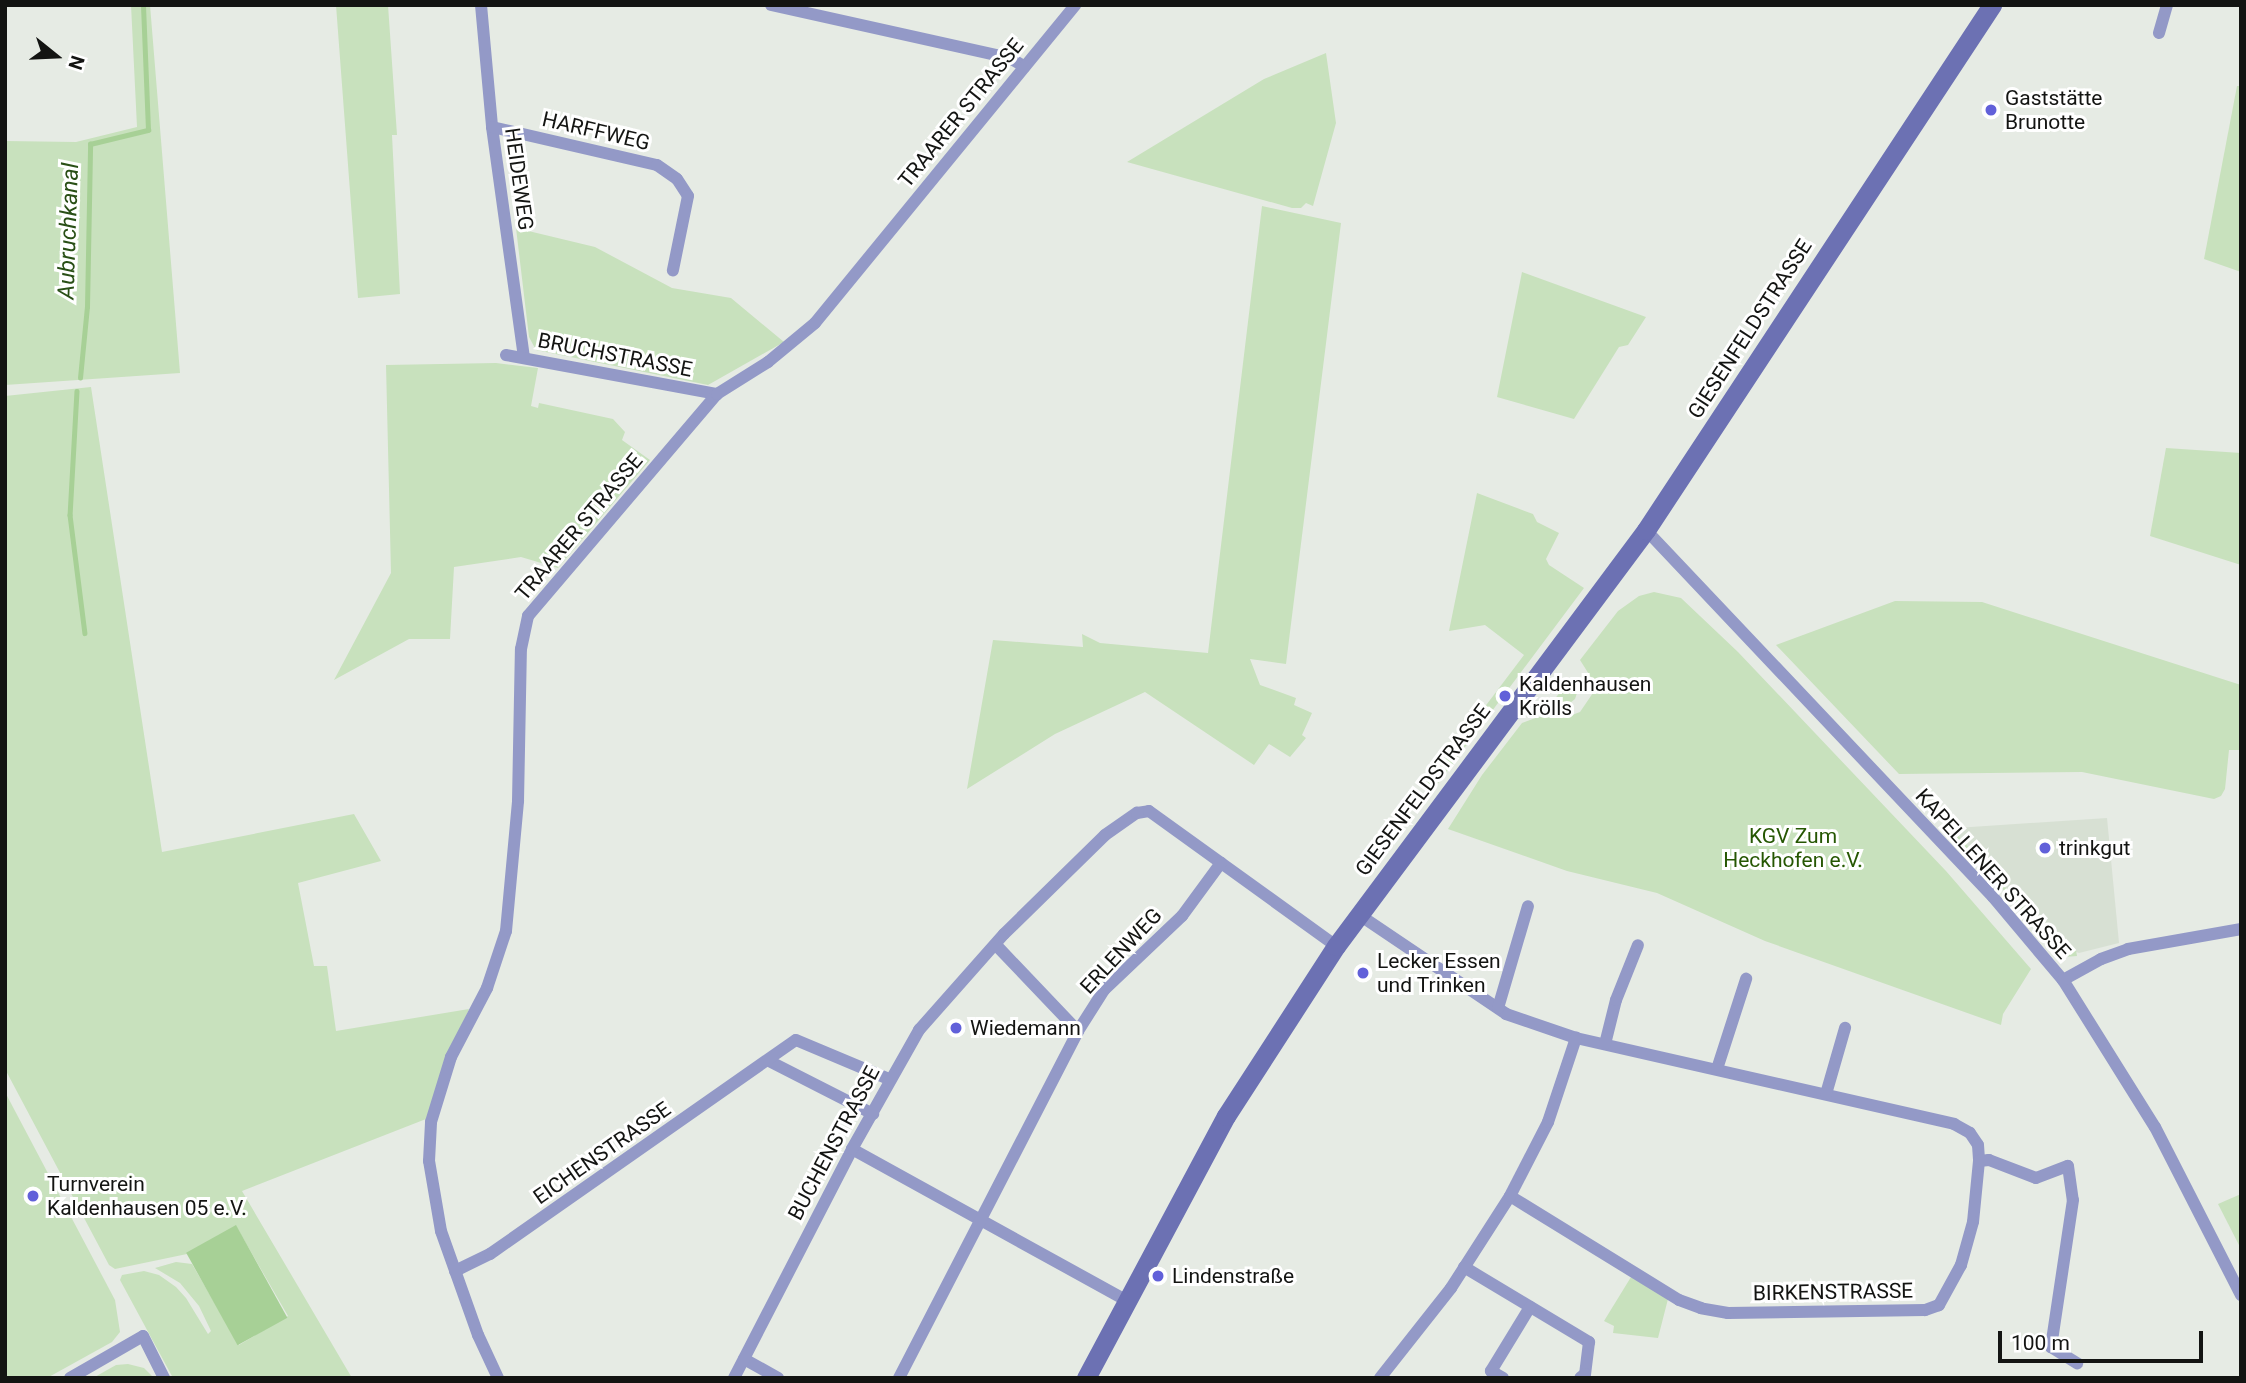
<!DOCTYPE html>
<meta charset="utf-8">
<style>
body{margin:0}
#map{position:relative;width:2246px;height:1383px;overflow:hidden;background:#e6ebe4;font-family:Roboto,sans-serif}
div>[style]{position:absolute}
.built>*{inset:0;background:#d7e0d3}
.green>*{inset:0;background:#c8e1bd}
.water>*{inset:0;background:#a7d096;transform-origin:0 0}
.stream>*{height:4.5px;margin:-2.25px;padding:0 2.25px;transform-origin:2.25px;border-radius:2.25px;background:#a7d096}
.street>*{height:12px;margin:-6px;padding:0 6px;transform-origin:6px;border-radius:6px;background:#9399c7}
.secondary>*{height:19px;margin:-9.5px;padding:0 9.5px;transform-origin:9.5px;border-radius:9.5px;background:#6c71b3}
.dots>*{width:19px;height:19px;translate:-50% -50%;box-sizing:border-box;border:4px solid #fff;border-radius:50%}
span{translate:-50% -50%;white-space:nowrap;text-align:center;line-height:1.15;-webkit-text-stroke:6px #fff;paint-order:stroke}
.poi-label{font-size:21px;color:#131412}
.left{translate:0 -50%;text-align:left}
.street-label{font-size:21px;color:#131412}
.park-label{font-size:21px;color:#265703}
.water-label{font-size:23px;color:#294f16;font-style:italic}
.frame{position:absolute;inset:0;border:7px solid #131412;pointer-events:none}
.north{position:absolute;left:21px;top:21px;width:70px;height:70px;-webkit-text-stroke:5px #fff;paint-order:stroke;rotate:108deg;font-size:19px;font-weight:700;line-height:28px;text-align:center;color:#131412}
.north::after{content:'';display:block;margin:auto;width:24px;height:32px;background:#131412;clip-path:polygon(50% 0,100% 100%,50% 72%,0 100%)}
.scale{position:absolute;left:1998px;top:1331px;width:205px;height:32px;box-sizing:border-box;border:4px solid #131412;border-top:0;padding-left:9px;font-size:21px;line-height:24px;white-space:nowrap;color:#131412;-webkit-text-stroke:5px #fff;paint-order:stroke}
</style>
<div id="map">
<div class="built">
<div style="clip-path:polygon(2107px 818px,2119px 943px,2079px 953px,2058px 945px,1956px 833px,1956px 828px)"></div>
</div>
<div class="green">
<div style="clip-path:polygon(131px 5px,150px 5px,180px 373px,5px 385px,5px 141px,76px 142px,137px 127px)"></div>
<div style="clip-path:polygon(336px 5px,388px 5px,397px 135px,392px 135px,400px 294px,358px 298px)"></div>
<div style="clip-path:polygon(1326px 53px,1336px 123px,1313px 206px,1306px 203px,1301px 208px,1292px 208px,1127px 162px,1264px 79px)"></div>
<div style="clip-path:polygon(2237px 86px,2241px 86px,2241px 272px,2204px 259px)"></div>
<div style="clip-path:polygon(1262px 206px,1341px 223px,1286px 664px,1250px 659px,1260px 685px,1296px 698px,1294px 705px,1312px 713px,1302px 735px,1306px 738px,1290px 757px,1269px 744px,1254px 765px,1145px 692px,1055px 734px,967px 789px,993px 640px,1083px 647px,1082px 634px,1100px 643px,1208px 653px)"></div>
<div style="clip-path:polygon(516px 228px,595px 247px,672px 288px,731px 298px,784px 342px,708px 385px,536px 350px,529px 337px)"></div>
<div style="clip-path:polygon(1522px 272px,1646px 317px,1628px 345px,1619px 347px,1574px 419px,1497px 397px)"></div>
<div style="clip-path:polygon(496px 363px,538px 368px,531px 406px,538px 408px,539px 403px,613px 419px,625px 432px,622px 440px,650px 460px,558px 568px,521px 557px,454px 567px,450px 639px,409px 639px,334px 680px,391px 573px,386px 365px)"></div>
<div style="clip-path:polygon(91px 387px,162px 852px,354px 814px,381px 861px,298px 883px,314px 966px,327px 966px,336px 1031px,469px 1009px,426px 1119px,242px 1191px,352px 1378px,173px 1378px,120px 1280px,122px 1275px,144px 1271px,159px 1275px,176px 1287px,186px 1298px,208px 1334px,211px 1331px,199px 1306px,180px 1283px,155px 1268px,176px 1262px,192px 1264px,239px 1345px,288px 1316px,236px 1226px,187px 1254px,115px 1269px,109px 1265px,5px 1069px,5px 396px)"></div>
<div style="clip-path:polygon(2166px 448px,2241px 453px,2241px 565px,2150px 536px)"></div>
<div style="clip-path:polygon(1477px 493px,1533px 514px,1537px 522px,1559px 533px,1546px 559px,1549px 565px,1584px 588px,1433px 790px,1425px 786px,1524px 655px,1485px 625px,1449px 631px)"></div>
<div style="clip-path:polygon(1654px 592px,1681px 598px,1738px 652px,1946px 871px,2031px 969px,2003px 1014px,2001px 1025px,1765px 941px,1657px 893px,1567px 871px,1448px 829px,1482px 775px,1522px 723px,1538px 717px,1564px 718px,1580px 712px,1597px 687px,1580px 660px,1618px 611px,1639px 596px)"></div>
<div style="clip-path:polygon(1895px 601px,1982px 602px,2241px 685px,2241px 750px,2229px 750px,2225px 789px,2221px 796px,2214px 799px,2082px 772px,1899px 774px,1776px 645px)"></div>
<div style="clip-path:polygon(1569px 680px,1571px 680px,1578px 690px,1575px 699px,1565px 707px,1548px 708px)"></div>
<div style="clip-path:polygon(1956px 833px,2058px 945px,2076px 950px,2077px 956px,2064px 957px,2056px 949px,1957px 838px)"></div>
<div style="clip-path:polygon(5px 1092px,115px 1300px,120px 1332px,112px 1342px,47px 1378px,5px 1378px)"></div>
<div style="clip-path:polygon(2241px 1194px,2241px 1249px,2218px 1204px)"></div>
<div style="clip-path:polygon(1631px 1277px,1668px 1299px,1658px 1338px,1613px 1333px,1614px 1326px,1604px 1321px)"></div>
<div style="clip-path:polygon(128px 1364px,144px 1368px,154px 1378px,93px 1378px,116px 1365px)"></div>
</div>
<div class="water">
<div style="left:236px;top:1225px;width:106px;height:57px;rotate:61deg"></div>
</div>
<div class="stream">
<div style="left:80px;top:378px;width:71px;rotate:-84.4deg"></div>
<div style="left:87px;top:307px;width:163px;rotate:-88.9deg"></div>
<div style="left:90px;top:144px;width:60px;rotate:-13.6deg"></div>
<div style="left:148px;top:130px;width:125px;rotate:-92.3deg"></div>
<div style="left:77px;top:391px;width:124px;rotate:93.2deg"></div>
<div style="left:70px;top:515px;width:119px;rotate:82.8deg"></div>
</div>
<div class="street">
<div style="left:481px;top:5px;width:122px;rotate:84.8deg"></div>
<div style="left:492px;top:127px;width:232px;rotate:82.1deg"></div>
<div style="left:771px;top:5px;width:245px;rotate:12.5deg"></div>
<div style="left:1010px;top:58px;width:17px;rotate:31deg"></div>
<div style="left:2159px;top:33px;width:29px;rotate:-74deg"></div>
<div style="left:492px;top:127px;width:169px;rotate:13deg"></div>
<div style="left:657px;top:165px;width:24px;rotate:35deg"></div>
<div style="left:677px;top:179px;width:20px;rotate:57deg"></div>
<div style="left:688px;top:196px;width:76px;rotate:101.5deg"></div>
<div style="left:506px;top:355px;width:215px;rotate:10.5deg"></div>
<div style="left:1646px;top:530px;width:505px;rotate:46.6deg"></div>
<div style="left:1993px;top:897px;width:109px;rotate:49.9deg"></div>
<div style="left:2063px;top:980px;width:173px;rotate:58deg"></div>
<div style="left:2155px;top:1127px;width:189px;rotate:62.9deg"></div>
<div style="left:1358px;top:914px;width:179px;rotate:34deg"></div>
<div style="left:1506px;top:1014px;width:74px;rotate:18.9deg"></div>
<div style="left:1576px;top:1038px;width:388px;rotate:12.8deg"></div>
<div style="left:1954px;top:1124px;width:18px;rotate:29deg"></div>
<div style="left:1970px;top:1133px;width:14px;rotate:56deg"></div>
<div style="left:1978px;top:1145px;width:16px;rotate:86deg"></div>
<div style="left:1979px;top:1161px;width:61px;rotate:95.6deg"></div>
<div style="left:1973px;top:1222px;width:45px;rotate:105.6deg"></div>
<div style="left:1961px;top:1265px;width:46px;rotate:118.8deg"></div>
<div style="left:1939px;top:1305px;width:15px;rotate:160deg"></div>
<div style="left:1925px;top:1310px;width:197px;rotate:179.1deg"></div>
<div style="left:1728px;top:1313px;width:27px;rotate:-170deg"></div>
<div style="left:1701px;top:1308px;width:23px;rotate:-160deg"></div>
<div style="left:1679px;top:1300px;width:198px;rotate:-148.4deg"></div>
<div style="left:996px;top:945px;width:119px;rotate:46.4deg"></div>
<div style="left:2063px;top:980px;width:43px;rotate:-28.9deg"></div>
<div style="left:2101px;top:959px;width:29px;rotate:-20deg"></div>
<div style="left:2128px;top:949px;width:115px;rotate:-10deg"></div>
<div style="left:1498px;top:1008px;width:106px;rotate:-73.6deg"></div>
<div style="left:1605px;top:1044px;width:45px;rotate:-76deg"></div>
<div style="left:1616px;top:1000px;width:59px;rotate:-68.2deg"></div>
<div style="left:769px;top:1061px;width:117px;rotate:27deg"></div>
<div style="left:1717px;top:1069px;width:95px;rotate:-72.1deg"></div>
<div style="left:1826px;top:1094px;width:69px;rotate:-73.9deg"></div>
<div style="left:852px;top:1149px;width:313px;rotate:28.9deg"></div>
<div style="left:1979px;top:1161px;width:10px;rotate:-6deg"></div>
<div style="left:1989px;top:1160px;width:50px;rotate:21deg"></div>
<div style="left:2036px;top:1178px;width:34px;rotate:-21deg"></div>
<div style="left:2068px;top:1166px;width:34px;rotate:82deg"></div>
<div style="left:2073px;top:1200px;width:149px;rotate:98.5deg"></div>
<div style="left:2051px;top:1347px;width:31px;rotate:32deg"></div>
<div style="left:1464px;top:1267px;width:146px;rotate:31deg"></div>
<div style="left:1589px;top:1342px;width:32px;rotate:97deg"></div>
<div style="left:1585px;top:1374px;width:6px;rotate:141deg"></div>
<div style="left:455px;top:1271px;width:39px;rotate:-26deg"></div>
<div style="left:490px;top:1254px;width:373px;rotate:-35deg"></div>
<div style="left:796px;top:1040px;width:101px;rotate:22.8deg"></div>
<div style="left:744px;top:1359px;width:39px;rotate:29deg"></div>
<div style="left:70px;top:1378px;width:84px;rotate:-29.9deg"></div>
<div style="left:143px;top:1336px;width:47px;rotate:63.4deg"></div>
<div style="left:498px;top:1378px;width:47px;rotate:-114.9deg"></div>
<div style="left:478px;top:1335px;width:110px;rotate:-109.6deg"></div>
<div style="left:441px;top:1231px;width:71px;rotate:-99.7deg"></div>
<div style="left:429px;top:1161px;width:39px;rotate:-87deg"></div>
<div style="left:431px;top:1122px;width:68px;rotate:-72.9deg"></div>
<div style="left:451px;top:1057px;width:78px;rotate:-62.4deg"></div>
<div style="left:487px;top:988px;width:60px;rotate:-71.6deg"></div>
<div style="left:506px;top:931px;width:131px;rotate:-84.7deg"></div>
<div style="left:518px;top:801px;width:152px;rotate:-88.9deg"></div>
<div style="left:521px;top:649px;width:34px;rotate:-78deg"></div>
<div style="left:528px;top:616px;width:292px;rotate:-49.6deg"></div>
<div style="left:717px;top:394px;width:60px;rotate:-32.1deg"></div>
<div style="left:768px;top:362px;width:61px;rotate:-39.7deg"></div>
<div style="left:815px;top:323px;width:411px;rotate:-50.7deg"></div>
<div style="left:734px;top:1378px;width:258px;rotate:-62.7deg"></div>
<div style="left:852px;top:1149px;width:137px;rotate:-60.6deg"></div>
<div style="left:919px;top:1030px;width:128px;rotate:-48.5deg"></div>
<div style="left:1004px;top:934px;width:141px;rotate:-44.4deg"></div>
<div style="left:1105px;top:835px;width:39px;rotate:-35deg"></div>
<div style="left:1137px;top:813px;width:12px;rotate:-9deg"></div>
<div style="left:1149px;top:811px;width:231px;rotate:35.8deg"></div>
<div style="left:899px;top:1378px;width:390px;rotate:-62.7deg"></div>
<div style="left:1078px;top:1031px;width:49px;rotate:-57.6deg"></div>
<div style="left:1104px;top:990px;width:108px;rotate:-43.5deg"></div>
<div style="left:1182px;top:916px;width:66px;rotate:-53.7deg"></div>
<div style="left:1380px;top:1378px;width:115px;rotate:-51.7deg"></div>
<div style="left:1451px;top:1288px;width:109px;rotate:-57.3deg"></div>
<div style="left:1510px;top:1196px;width:83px;rotate:-62.8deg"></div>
<div style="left:1548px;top:1122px;width:89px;rotate:-71.6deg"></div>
<div style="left:1503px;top:1378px;width:14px;rotate:-150deg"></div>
<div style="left:1491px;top:1371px;width:75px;rotate:-58.6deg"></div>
</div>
<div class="secondary">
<div style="left:1086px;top:1378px;width:297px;rotate:-61.9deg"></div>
<div style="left:1226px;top:1116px;width:202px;rotate:-57.1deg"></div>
<div style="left:1336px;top:946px;width:519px;rotate:-53.31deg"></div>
<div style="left:1646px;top:530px;width:629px;rotate:-56.61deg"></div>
</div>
<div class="dots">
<div style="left:1991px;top:110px;background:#6160d9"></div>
<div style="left:1505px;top:696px;background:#6160d9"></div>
<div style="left:2045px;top:848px;background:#6160d9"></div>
<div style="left:1363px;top:973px;background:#6160d9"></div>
<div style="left:956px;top:1028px;background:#6160d9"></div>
<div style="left:33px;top:1196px;background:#6160d9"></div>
<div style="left:1158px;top:1276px;background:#6160d9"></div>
</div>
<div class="poi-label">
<span class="left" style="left:2005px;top:110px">Gaststätte<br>Brunotte</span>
<span class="left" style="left:1519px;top:696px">Kaldenhausen<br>Krölls</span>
<span class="left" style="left:2059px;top:848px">trinkgut</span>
<span class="left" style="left:1377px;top:973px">Lecker Essen<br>und Trinken</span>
<span class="left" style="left:970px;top:1028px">Wiedemann</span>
<span class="left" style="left:47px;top:1196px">Turnverein<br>Kaldenhausen 05 e.V.</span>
<span class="left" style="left:1172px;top:1276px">Lindenstraße</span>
</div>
<div class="street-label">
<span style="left:961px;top:113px;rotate:-51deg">TRAARER STRASSE</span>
<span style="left:596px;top:131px;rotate:13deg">HARFFWEG</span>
<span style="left:519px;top:179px;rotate:82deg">HEIDEWEG</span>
<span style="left:1750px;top:329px;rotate:-57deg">GIESENFELDSTRASSE</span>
<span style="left:615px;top:355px;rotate:11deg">BRUCHSTRASSE</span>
<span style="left:579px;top:527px;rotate:-50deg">TRAARER STRASSE</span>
<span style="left:1423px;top:790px;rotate:-53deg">GIESENFELDSTRASSE</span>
<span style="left:1993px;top:874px;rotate:48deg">KAPELLENER STRASSE</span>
<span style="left:1121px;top:951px;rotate:-47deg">ERLENWEG</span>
<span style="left:834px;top:1143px;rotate:-62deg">BUCHENSTRASSE</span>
<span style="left:602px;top:1153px;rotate:-35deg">EICHENSTRASSE</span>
<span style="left:1833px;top:1292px;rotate:-1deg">BIRKENSTRASSE</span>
</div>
<div class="park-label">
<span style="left:1793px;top:848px">KGV Zum<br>Heckhofen e.V.</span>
</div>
<div class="water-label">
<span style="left:69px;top:231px;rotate:-88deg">Aubruchkanal</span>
</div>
<div class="frame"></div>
<div class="north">N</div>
<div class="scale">100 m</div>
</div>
